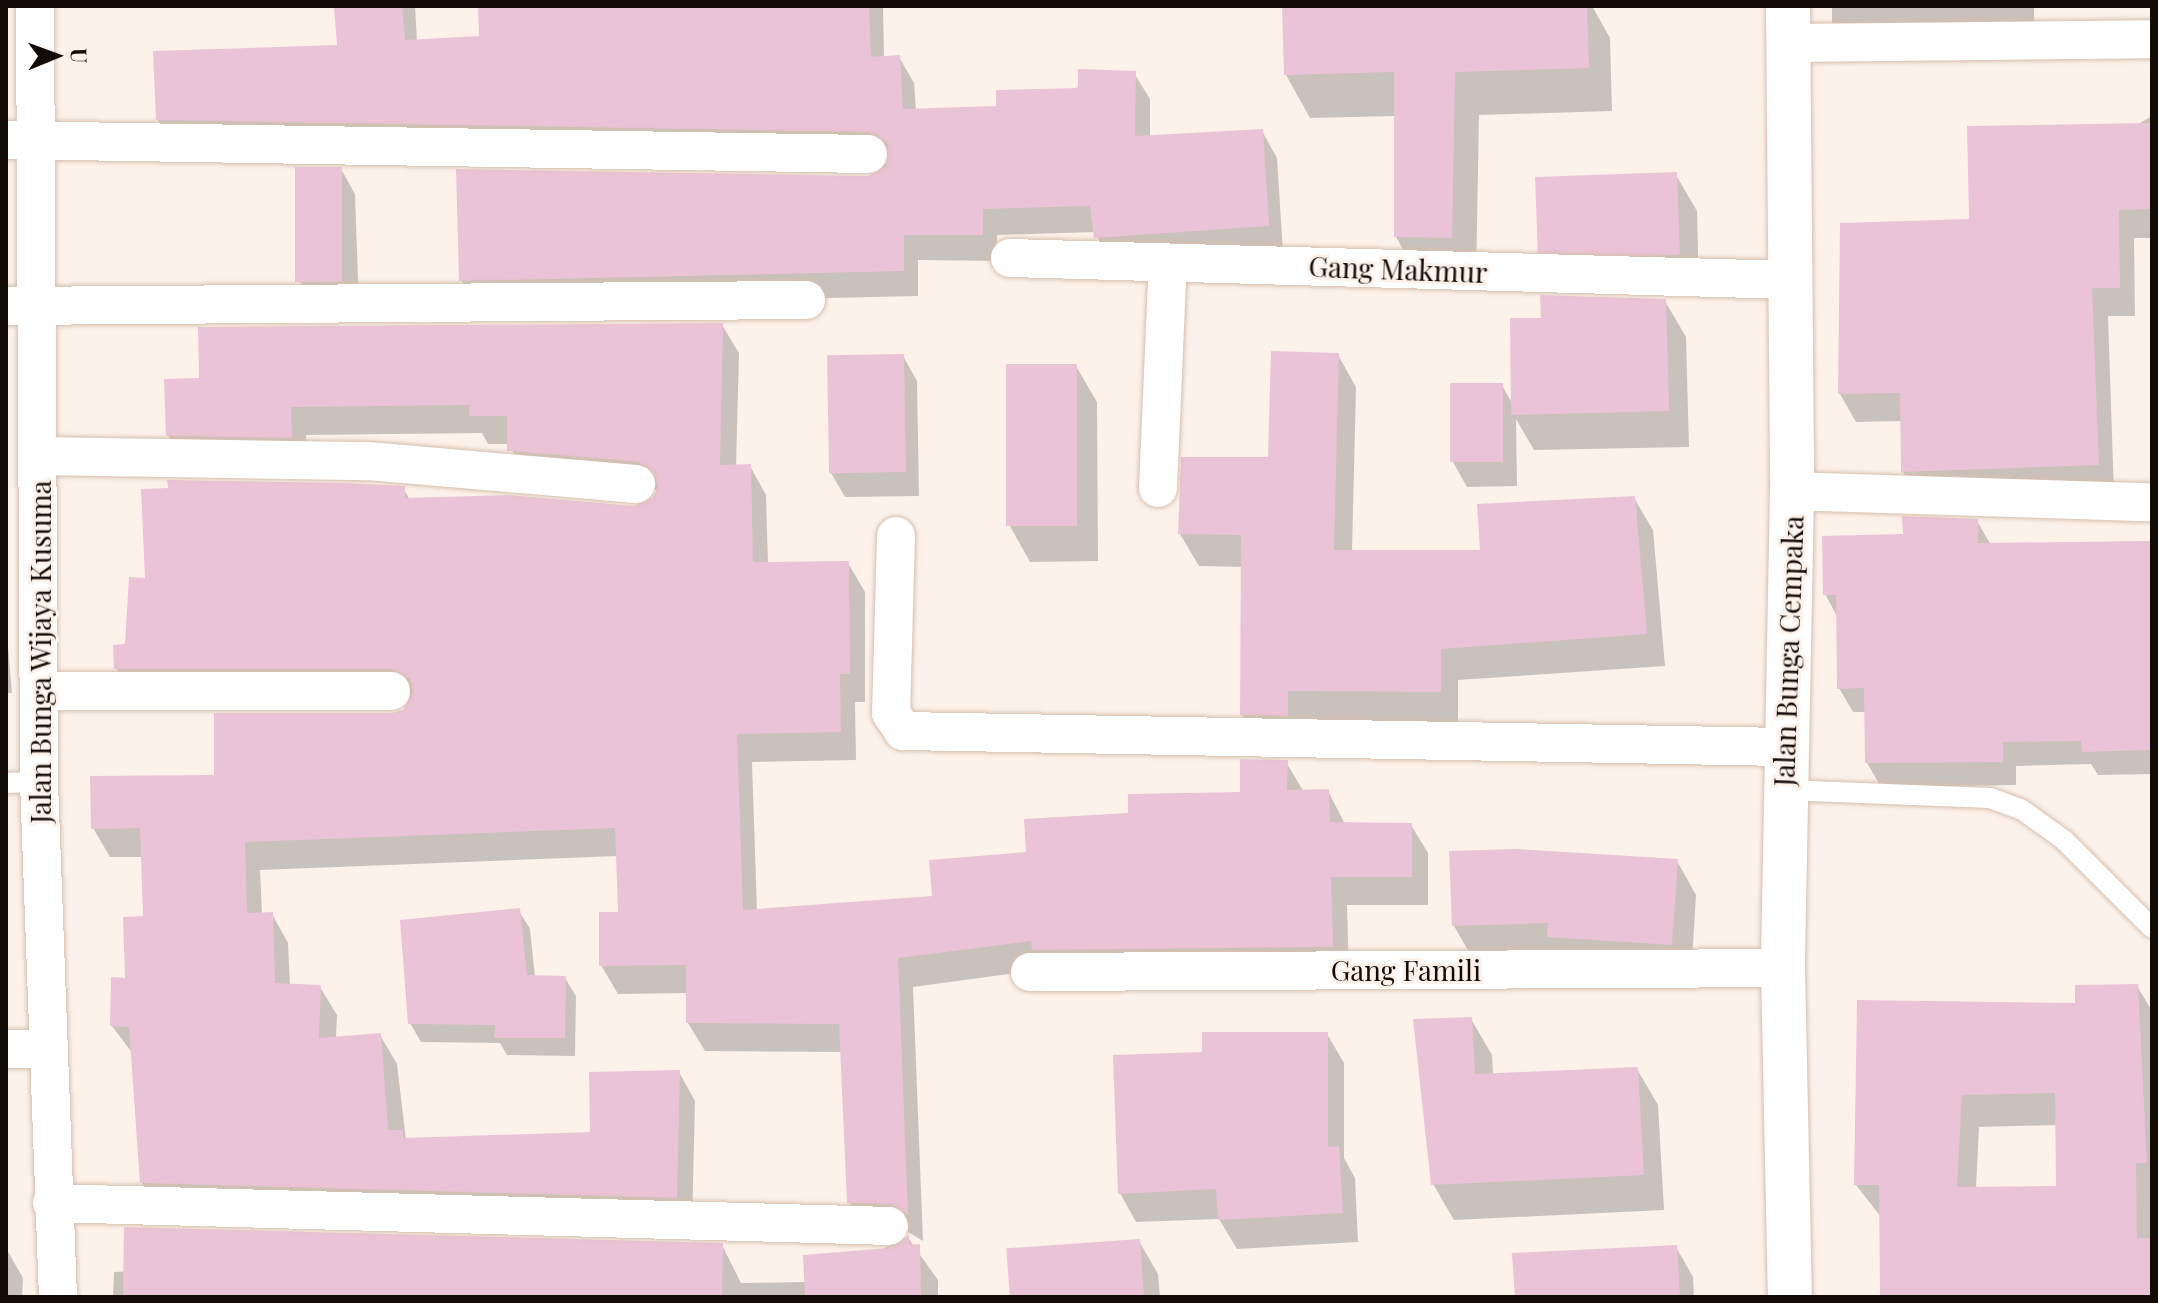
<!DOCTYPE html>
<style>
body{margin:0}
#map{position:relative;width:2158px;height:1303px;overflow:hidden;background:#fcf2ea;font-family:"Playfair Display",serif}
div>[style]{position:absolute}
.shadow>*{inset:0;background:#0003;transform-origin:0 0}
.building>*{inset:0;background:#ebc3d7;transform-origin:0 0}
.roads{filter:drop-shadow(0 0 2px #d7bead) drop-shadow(0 0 2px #d7bead)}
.lane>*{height:20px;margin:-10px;padding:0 10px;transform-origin:10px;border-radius:10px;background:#fff}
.street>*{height:38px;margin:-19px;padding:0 19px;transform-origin:19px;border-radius:19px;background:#fff}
.secondary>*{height:44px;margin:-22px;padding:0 22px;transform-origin:22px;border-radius:22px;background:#fff}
span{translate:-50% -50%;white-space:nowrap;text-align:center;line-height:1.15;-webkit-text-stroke:6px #fcf2ea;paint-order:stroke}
.street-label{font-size:28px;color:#130b06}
.frame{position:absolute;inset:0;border:8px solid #130b06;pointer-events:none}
.north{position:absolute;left:16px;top:16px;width:80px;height:80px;-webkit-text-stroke:6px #fcf2ea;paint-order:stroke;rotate:89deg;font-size:22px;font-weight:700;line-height:32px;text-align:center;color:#130b06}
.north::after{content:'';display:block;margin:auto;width:28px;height:36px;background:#130b06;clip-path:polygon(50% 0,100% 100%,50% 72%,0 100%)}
</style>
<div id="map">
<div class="shadow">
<div style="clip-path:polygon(336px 6px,415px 6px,417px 41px,481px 38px,480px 6px,883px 6px,884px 58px,899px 57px,914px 83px,916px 110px,998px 108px,1134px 73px,1150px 99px,1150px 138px,1262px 131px,1277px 158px,1283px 252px,1111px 264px,1095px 232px,997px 235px,997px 261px,918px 260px,918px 296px,476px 306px,461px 280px,868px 178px,889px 160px,173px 146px,158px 120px,339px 47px)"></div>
<div style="clip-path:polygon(1284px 6px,1592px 6px,1610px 38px,1612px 111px,1479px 115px,1476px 281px,1421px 280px,1396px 237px,1396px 116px,1310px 118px,1286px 75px)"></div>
<div style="left:1832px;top:6px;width:202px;height:42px"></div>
<div style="clip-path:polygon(2152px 116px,2152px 238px,2134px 238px,2135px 316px,2108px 316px,2114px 493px,1920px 500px,1903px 472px,1903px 421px,1856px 422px,1840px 394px,1971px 221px)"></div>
<div style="clip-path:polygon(341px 169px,355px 194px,359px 306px,314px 306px,300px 281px)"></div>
<div style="clip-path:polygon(1676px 175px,1697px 211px,1699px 290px,1561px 287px,1540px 250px)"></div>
<div style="clip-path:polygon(1665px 301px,1686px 337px,1689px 447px,1534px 450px,1516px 419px,1517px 486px,1467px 487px,1453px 462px,1502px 385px,1513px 405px)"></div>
<div style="clip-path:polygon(722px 325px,739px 353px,736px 467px,750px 466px,766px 495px,768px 564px,848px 563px,865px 592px,865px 702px,855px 702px,856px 760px,752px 762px,757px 911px,935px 898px,1130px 815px,1242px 794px,1286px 762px,1304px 792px,1328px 791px,1345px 824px,1411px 825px,1428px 853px,1428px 905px,1347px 905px,1349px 975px,1045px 969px,913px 987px,923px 1241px,903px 1229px,865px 1231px,849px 1202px,842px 1052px,705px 1051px,688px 1023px,688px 993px,618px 994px,601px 965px,620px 914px,618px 856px,260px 870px,262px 914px,272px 914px,288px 943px,290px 986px,320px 987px,337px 1015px,336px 1038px,380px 1035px,397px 1064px,406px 1140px,592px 1134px,679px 1072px,695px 1101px,692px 1226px,159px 1212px,142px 1183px,133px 1054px,112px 1026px,145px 918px,143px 857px,110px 857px,93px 828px,404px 711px,411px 698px,132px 697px,116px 668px,147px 580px,403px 488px,410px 500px,634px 508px,647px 505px,658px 490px,526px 479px,509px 444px,488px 444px,482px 433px,306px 435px,307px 466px,185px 464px,168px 435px,201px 380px)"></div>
<div style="clip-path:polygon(1338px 355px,1356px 387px,1352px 552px,1482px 552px,1634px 498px,1653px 530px,1665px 666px,1458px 680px,1458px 724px,1261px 747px,1242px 715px,1243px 567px,1199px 566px,1180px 534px,1270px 459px)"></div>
<div style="clip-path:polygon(903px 356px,917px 381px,919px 496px,845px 497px,831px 473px)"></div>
<div style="clip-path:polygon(1076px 366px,1097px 402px,1098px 561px,1030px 562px,1010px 526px)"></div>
<div style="clip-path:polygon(1977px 521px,1991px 545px,2152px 541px,2152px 774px,2098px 775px,2091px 764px,2016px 766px,2016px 785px,1881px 787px,1867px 763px,1866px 712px,1853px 712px,1839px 688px,1838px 618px,1825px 594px,1905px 536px)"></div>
<div style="clip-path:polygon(6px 623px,12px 693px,6px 693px)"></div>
<div style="clip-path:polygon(1677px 861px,1696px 895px,1691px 978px,1473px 959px,1454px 926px)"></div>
<div style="clip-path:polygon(519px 911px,530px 929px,535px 977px,565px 978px,576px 996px,575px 1056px,507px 1055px,500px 1043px,421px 1042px,410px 1023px)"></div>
<div style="clip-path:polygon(evenodd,2137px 986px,2152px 1011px,2152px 1297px,1881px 1297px,1881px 1217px,1856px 1185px,1859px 1002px,2077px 1005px,2137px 986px,2057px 1125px,2058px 1188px,1976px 1189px,1979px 1127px,2057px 1125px)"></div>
<div style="clip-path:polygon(1471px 1019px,1492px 1055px,1493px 1075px,1637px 1069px,1658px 1105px,1664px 1210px,1454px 1220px,1433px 1184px)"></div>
<div style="clip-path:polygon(1327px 1034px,1344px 1063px,1344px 1158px,1355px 1178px,1358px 1242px,1237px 1249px,1219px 1219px,1136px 1222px,1120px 1193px,1204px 1054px)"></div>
<div style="clip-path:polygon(908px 1238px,938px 1280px,938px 1297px,113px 1297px,114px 1272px,722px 1245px,741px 1283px,806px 1282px)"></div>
<div style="clip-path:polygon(1139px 1241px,1158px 1274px,1160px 1297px,1011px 1297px)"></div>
<div style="clip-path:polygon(1676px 1247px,1693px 1277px,1694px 1297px,1517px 1297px)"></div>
<div style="clip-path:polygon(6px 1248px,23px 1278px,22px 1297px,6px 1297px)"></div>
</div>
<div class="building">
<div style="clip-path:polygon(334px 6px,402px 6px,405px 40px,479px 36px,478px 6px,869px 6px,871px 57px,900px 55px,903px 109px,996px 106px,996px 90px,1078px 88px,1078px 69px,1136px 71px,1135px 136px,1263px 129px,1269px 226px,1094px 238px,1090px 206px,983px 209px,983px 235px,904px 235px,904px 271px,459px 281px,456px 169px,868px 176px,886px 166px,888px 144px,868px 132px,156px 120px,153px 51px,337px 45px)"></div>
<div style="clip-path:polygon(1282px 6px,1587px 6px,1589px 68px,1455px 72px,1452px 238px,1394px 237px,1394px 72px,1284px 75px)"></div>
<div style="clip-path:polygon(2152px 123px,2152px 209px,2119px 210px,2120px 288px,2092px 288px,2099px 465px,1901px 472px,1900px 393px,1838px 394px,1840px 223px,1969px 219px,1967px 126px)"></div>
<div style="left:295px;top:167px;width:47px;height:115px"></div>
<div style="left:1677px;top:172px;width:83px;height:142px;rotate:88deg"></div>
<div style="clip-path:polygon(1540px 295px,1666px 299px,1669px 411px,1511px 415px,1510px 318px,1541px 318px)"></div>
<div style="clip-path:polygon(723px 323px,720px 465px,751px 464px,753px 562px,849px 561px,850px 674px,840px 674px,841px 732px,737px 734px,743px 910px,932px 896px,929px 860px,1026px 852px,1024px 819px,1128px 813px,1128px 794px,1240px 792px,1240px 759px,1288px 760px,1287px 790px,1329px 789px,1330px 822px,1412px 823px,1412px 877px,1331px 877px,1333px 947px,1032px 950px,1031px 941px,898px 958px,908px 1215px,890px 1204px,847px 1203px,839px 1024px,686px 1023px,686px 965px,599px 966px,599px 912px,618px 912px,615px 828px,245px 842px,247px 913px,273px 912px,275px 983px,321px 985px,319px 1038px,381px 1033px,388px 1130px,403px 1130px,403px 1138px,590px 1132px,589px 1072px,680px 1070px,677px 1198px,140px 1183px,129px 1027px,110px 1026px,111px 977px,125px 978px,123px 917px,143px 916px,140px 828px,91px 829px,90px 776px,214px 775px,214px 713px,391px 713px,403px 710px,413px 692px,410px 679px,391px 669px,114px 669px,113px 645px,125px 644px,129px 577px,145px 578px,141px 489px,168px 488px,167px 480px,343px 483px,405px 486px,405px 498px,508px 495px,634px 506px,654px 497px,658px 485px,639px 462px,507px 451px,507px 416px,469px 416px,470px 405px,291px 407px,292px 438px,166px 436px,164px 379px,199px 378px,198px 327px)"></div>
<div style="clip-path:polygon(1271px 351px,1339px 353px,1334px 550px,1480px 550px,1477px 504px,1635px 496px,1647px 634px,1441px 649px,1441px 692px,1288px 691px,1288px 716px,1240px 715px,1241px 535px,1178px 534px,1181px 457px,1268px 457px)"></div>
<div style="left:904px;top:354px;width:118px;height:77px;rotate:89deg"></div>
<div style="left:1006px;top:364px;width:71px;height:162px"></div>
<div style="left:1450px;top:383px;width:53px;height:79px"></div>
<div style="clip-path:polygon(1902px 516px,1978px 519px,1978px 543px,2152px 541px,2152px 750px,2082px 752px,2081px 741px,2003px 742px,2003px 762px,1865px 763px,1864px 688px,1837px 689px,1836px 595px,1823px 595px,1822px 536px,1903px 534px)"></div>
<div style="clip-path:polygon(1516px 849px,1678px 859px,1672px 945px,1547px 937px,1548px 923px,1452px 926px,1449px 851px)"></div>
<div style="clip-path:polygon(520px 908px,527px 975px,566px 976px,565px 1038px,494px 1038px,495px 1025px,408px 1024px,400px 920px)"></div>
<div style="clip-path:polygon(evenodd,2138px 984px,2147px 1163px,2136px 1163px,2137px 1238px,2152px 1238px,2152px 1297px,1880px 1297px,1879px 1185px,1854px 1185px,1857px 1000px,2075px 1003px,2075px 985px,2138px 984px,2055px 1093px,2056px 1186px,1957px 1187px,1962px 1095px,2055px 1093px)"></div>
<div style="clip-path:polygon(1472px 1017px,1475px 1074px,1638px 1067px,1644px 1175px,1431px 1185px,1413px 1019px)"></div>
<div style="clip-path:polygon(1202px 1032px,1328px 1032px,1328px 1147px,1339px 1146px,1343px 1213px,1218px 1220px,1216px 1189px,1118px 1194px,1113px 1055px,1202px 1052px)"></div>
<div style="clip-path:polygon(124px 1227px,723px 1243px,722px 1297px,123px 1297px)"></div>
<div style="clip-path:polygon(909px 1235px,909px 1245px,920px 1244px,921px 1297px,805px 1297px,803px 1255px,889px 1248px)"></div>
<div style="left:1140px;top:1239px;width:58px;height:134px;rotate:86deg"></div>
<div style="clip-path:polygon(1677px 1245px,1680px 1297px,1515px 1297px,1512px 1253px)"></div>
</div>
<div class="roads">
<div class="lane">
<div style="left:6px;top:783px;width:33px;rotate:-2deg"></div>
<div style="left:1784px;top:790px;width:206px;rotate:2.2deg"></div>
<div style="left:1990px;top:798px;width:33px;rotate:20deg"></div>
<div style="left:2021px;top:809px;width:53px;rotate:35.8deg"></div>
<div style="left:2064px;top:840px;width:124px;rotate:45deg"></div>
</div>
<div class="street">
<div style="left:35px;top:6px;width:776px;rotate:89.7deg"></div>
<div style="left:39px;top:782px;width:515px;rotate:87.89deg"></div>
<div style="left:1789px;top:43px;width:363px;rotate:-0.6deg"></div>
<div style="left:6px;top:140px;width:862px;rotate:0.93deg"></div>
<div style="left:1010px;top:258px;width:776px;rotate:1.62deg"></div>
<div style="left:6px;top:306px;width:800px;rotate:-0.43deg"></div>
<div style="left:39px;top:456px;width:329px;rotate:0.9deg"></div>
<div style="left:368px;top:461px;width:269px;rotate:4.9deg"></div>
<div style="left:1158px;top:488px;width:225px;rotate:-87.5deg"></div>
<div style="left:1792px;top:491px;width:360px;rotate:1.8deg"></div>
<div style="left:896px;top:536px;width:177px;rotate:91.6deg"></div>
<div style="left:891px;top:713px;width:22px;rotate:56deg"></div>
<div style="left:903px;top:731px;width:881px;rotate:1.04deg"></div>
<div style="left:39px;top:691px;width:352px"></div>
<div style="left:1030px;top:972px;width:753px;rotate:-0.3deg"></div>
<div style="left:6px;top:1049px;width:43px"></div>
<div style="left:52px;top:1203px;width:837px;rotate:1.57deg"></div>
</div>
<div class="secondary">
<div style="left:1788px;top:6px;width:485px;rotate:89.5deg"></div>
<div style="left:1792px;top:491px;width:477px;rotate:91.1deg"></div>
<div style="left:1783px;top:968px;width:329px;rotate:88.8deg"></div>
</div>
</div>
<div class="street-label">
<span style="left:1398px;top:269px;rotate:2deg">Gang Makmur</span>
<span style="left:1788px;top:651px;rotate:-88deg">Jalan Bunga Cempaka</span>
<span style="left:40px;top:652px;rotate:-90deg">Jalan Bunga Wijaya Kusuma</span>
<span style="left:1406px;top:970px">Gang Famili</span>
</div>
<div class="frame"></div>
<div class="north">U</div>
</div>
